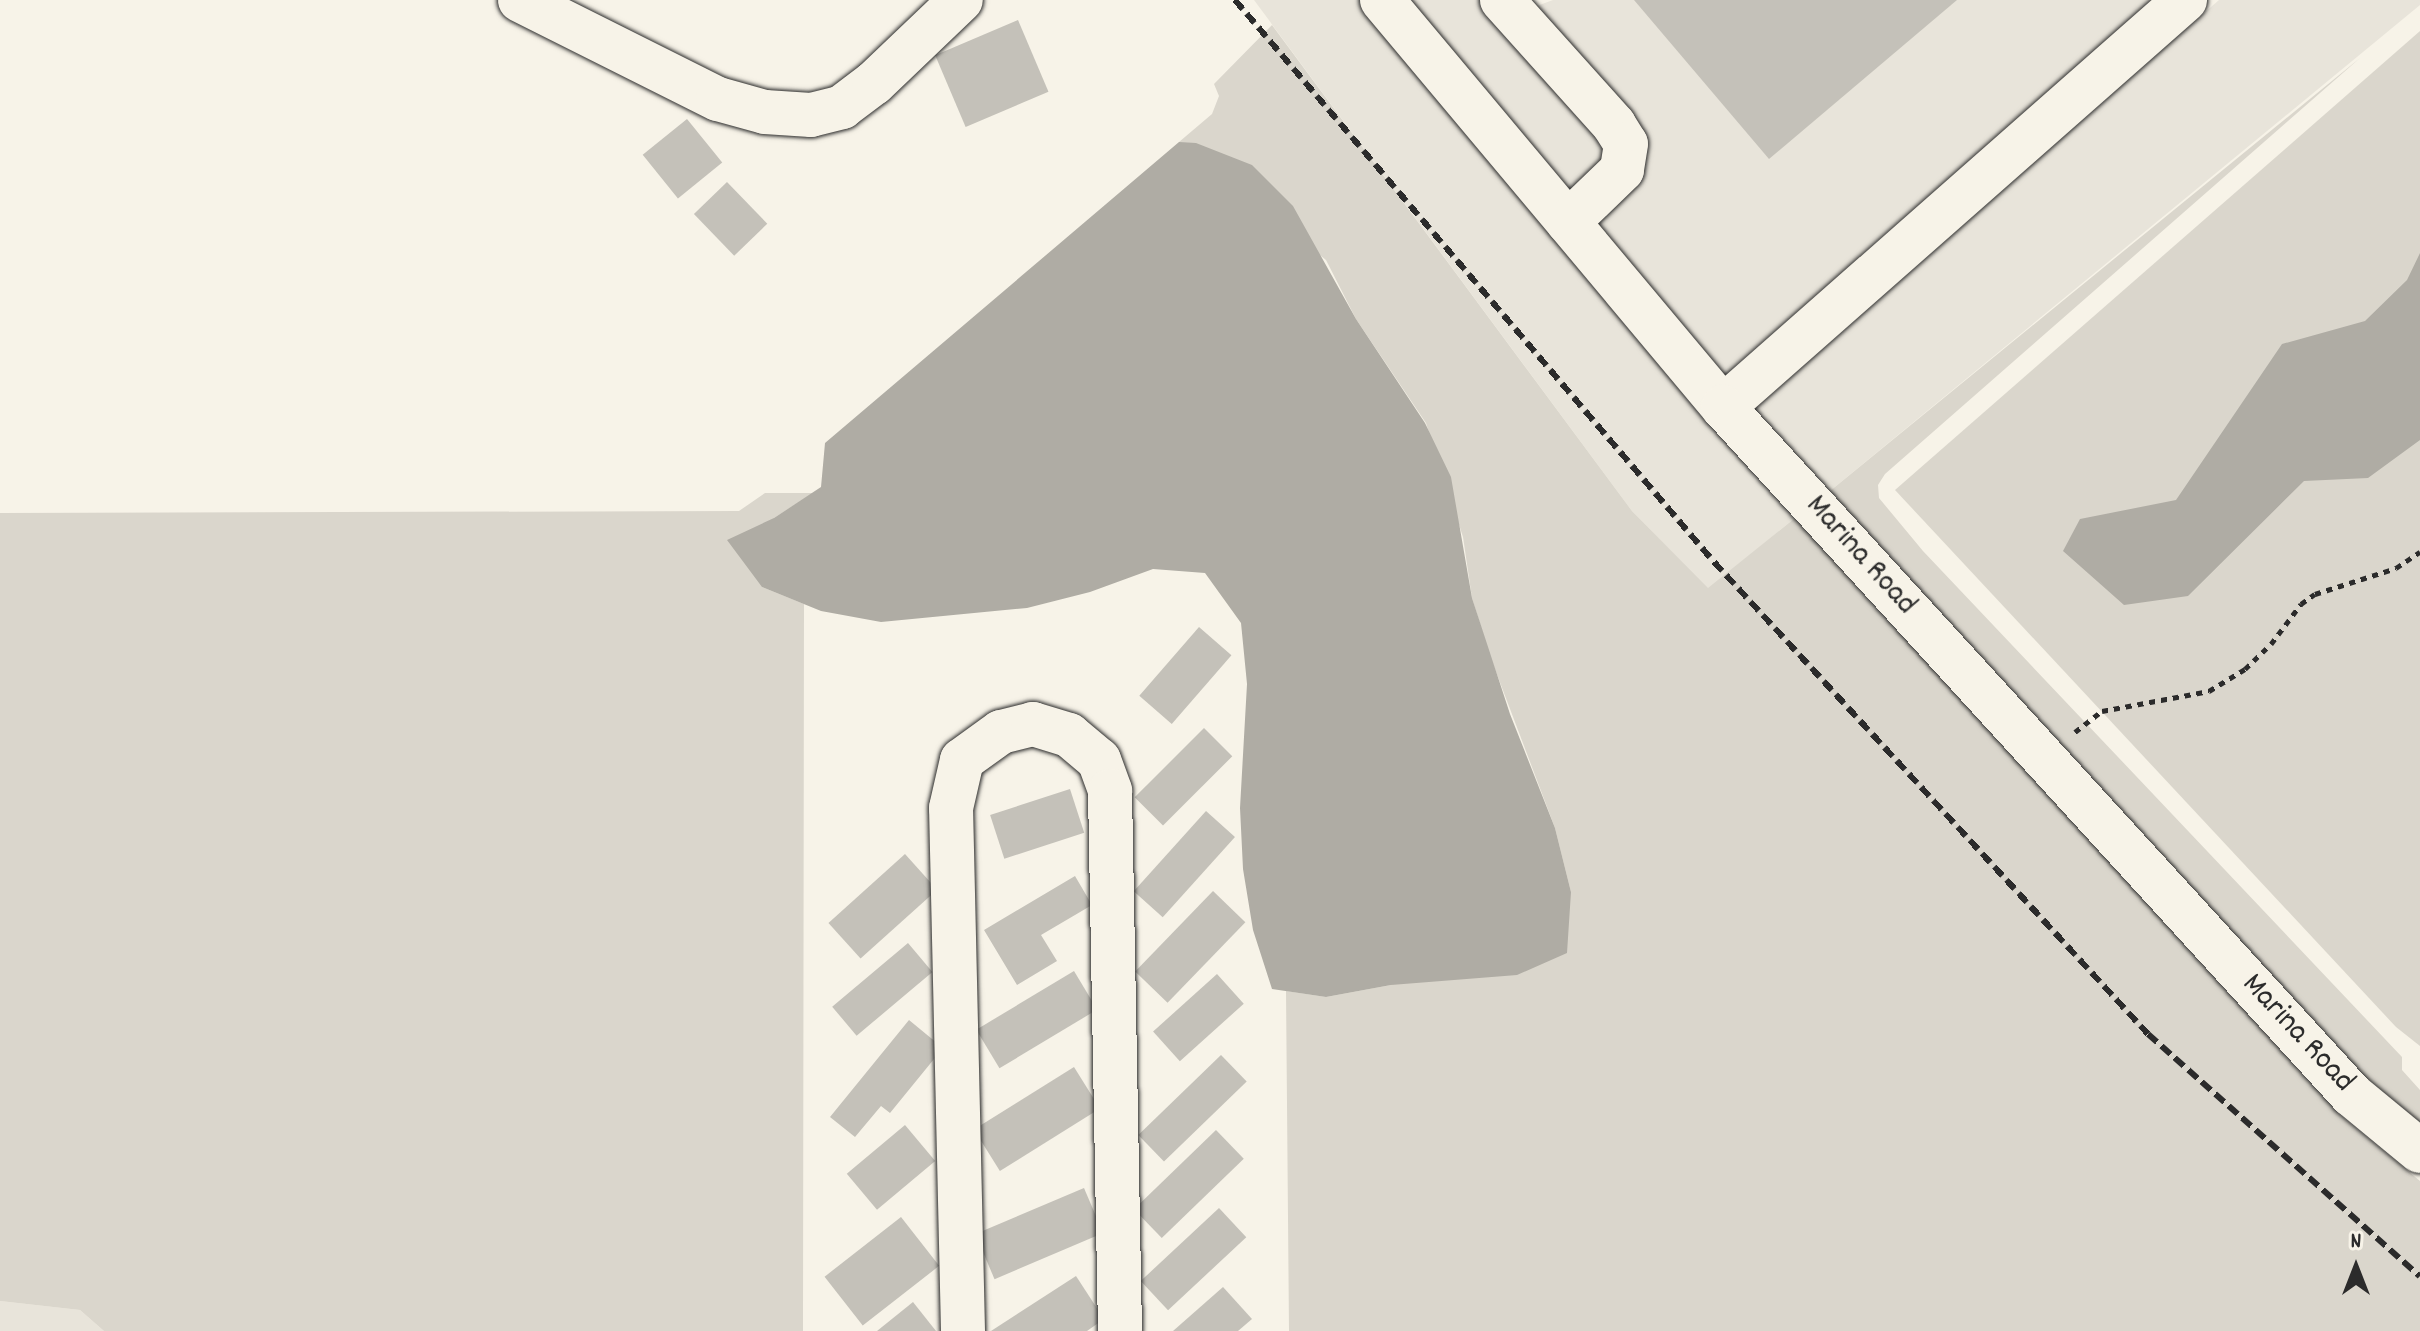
<!DOCTYPE html>
<html>
<head>
<meta charset="utf-8">
<style>
  body { margin:0 }
  #map { position:relative; width:2420px; height:1331px; overflow:hidden; background:#f7f3e8; font-family:Dekko,sans-serif }
  div>[style] { position:absolute }
  .built>* { inset:0; background:#e8e4da }
  .green>* { inset:0; background:#dad6cc }
  .water>* { inset:0; background:#afaca4 }
  .building>* { inset:0; background:#c4c1b9; transform-origin:0 0 }
  .path>* { height:5px; margin-top:-2.5px; transform-origin:0; background:repeating-linear-gradient(90deg,#2b2b2b 0 6px,transparent 0 12px) }
  .roads { filter:drop-shadow(0 0 2px #2b2b2b) drop-shadow(0 0 2px #2b2b2b) }
  .minor>* { height:44px; margin:-22px; padding:0 22px; transform-origin:22px; border-radius:22px; background:#f7f3e8 }
  .rail>* { height:6px; margin-top:-3px; transform-origin:0; background:repeating-linear-gradient(90deg,#2b2b2b 0 12px,transparent 0 18px) }
  span { translate:-50% -50%; white-space:nowrap; text-align:center; line-height:1.15; -webkit-text-stroke:7px #f7f3e8; paint-order:stroke }
  .street-label { font-size:32px; color:#2b2b2b }
  .north { position:absolute; left:2316px; top:1227px; width:80px; height:80px; -webkit-text-stroke:6px #f7f3e8; paint-order:stroke; rotate:0deg; font-size:22px; font-weight:700; line-height:32px; text-align:center; color:#2b2b2b }
  .north::after { content:''; display:block; margin:auto; width:28px; height:36px; background:#2b2b2b; clip-path:polygon(50% 0,100% 100%,50% 72%,0 100%) }
</style>
</head>
<body>
<div id="map">
  <div class="built">
    <i style="clip-path:polygon(1254px 0,1523px 0,1534px 7px,1553px 0,2151px 0,1710px 388px,1708px 424px,1795px 518px,1708px 589px,1632px 511px)"></i>
    <i style="clip-path:polygon(2219px 0,2420px 0,2420px 5px,1830px 491px,1755px 409px)"></i>
    <i style="clip-path:polygon(0 1301px,80px 1310px,104px 1331px,0 1331px)"></i>
  </div>
  <div class="green">
    <i style="clip-path:polygon(1272px 25px,1632px 511px,1708px 588px,1795px 518px,2340px 1115px,2420px 1181px,2420px 1331px,1289px 1331px,1286px 991px,1326px 997px,1391px 985px,1571px 892px,1555px 828px,1490px 656px,1472px 598px,1463px 537px,1426px 423px,1356px 319px,1326px 260px,1179px 142px,1212px 114px,1219px 96px,1214px 84px)"></i>
    <i style="clip-path:polygon(2420px 31px,2420px 1046px,2396px 1027px,1895px 490px)"></i>
    <i style="clip-path:polygon(2360px 58px,1885px 474px,1878px 485px,1879px 498px,1923px 551px,2402px 1057px,2402px 1070px,2420px 1090px,2420px 1122px,2365px 1077px,1830px 491px)"></i>
    <i style="clip-path:polygon(765px 493px,813px 493px,774px 518px,762px 587px,804px 604px,803px 1331px,104px 1331px,80px 1310px,0 1301px,0 513px,739px 511px)"></i>
  </div>
  <div class="water">
    <i style="clip-path:polygon(1179px 142px,1196px 143px,1252px 165px,1293px 206px,1356px 319px,1425px 423px,1451px 477px,1472px 598px,1510px 714px,1555px 828px,1571px 892px,1567px 953px,1517px 975px,1391px 985px,1326px 997px,1272px 989px,1253px 930px,1243px 869px,1240px 808px,1247px 684px,1241px 623px,1205px 573px,1153px 569px,1090px 592px,1027px 608px,881px 622px,821px 611px,762px 587px,727px 540px,774px 518px,821px 487px,825px 443px)"></i>
    <i style="clip-path:polygon(2420px 253px,2420px 440px,2368px 478px,2304px 481px,2188px 596px,2124px 605px,2063px 551px,2080px 519px,2176px 500px,2282px 344px,2365px 321px,2407px 280px)"></i>
  </div>
  <div class="building">
    <i style="clip-path:polygon(1634px 0,1957px 0,1769px 159px)"></i>
    <i style="left:1018px;top:20px;width:78px;height:90px;rotate:67deg"></i>
    <i style="left:687px;top:119px;width:56px;height:57px;rotate:51deg"></i>
    <i style="left:727px;top:182px;width:58px;height:46px;rotate:46deg"></i>
    <i style="left:1199px;top:627px;width:43px;height:91px;rotate:41deg"></i>
    <i style="left:1204px;top:728px;width:40px;height:98px;rotate:45deg"></i>
    <i style="left:1070px;top:789px;width:46px;height:84px;rotate:72deg"></i>
    <i style="left:1206px;top:811px;width:39px;height:108px;rotate:42deg"></i>
    <i style="left:905px;top:854px;width:48px;height:103px;rotate:48deg"></i>
    <i style="clip-path:polygon(1075px 876px,1092px 905px,1041px 935px,1057px 961px,1017px 985px,984px 930px)"></i>
    <i style="left:1213px;top:891px;width:45px;height:112px;rotate:44deg"></i>
    <i style="left:908px;top:943px;width:38px;height:99px;rotate:50deg"></i>
    <i style="left:1074px;top:971px;width:45px;height:114px;rotate:59deg"></i>
    <i style="left:1217px;top:974px;width:40px;height:86px;rotate:48deg"></i>
    <i style="clip-path:polygon(909px 1020px,943px 1048px,890px 1113px,881px 1106px,855px 1137px,830px 1117px)"></i>
    <i style="left:1221px;top:1055px;width:37px;height:115px;rotate:46deg"></i>
    <i style="left:1074px;top:1067px;width:49px;height:118px;rotate:58deg"></i>
    <i style="left:905px;top:1125px;width:47px;height:76px;rotate:50deg"></i>
    <i style="left:1216px;top:1130px;width:40px;height:114px;rotate:46deg"></i>
    <i style="left:1084px;top:1188px;width:49px;height:118px;rotate:67deg"></i>
    <i style="left:1219px;top:1208px;width:40px;height:107px;rotate:47deg"></i>
    <i style="left:901px;top:1217px;width:62px;height:97px;rotate:52deg"></i>
    <i style="clip-path:polygon(1076px 1276px,1104px 1319px,1087px 1331px,991px 1331px)"></i>
    <i style="clip-path:polygon(1223px 1287px,1252px 1319px,1238px 1331px,1173px 1331px)"></i>
    <i style="clip-path:polygon(913px 1302px,936px 1331px,877px 1331px)"></i>
  </div>
  <div class="path">
    <i style="left:2075px;top:732px;width:34px;rotate:-38deg"></i>
    <i style="left:2102px;top:711px;width:109px;rotate:-10.6deg"></i>
    <i style="left:2209px;top:691px;width:42px;rotate:-31.4deg"></i>
    <i style="left:2245px;top:669px;width:36px;rotate:-44deg"></i>
    <i style="left:2271px;top:644px;width:50px;rotate:-53.1deg"></i>
    <i style="left:2301px;top:604px;width:17px;rotate:-36deg"></i>
    <i style="left:2315px;top:594px;width:85px;rotate:-17.8deg"></i>
    <i style="left:2396px;top:568px;width:29px;rotate:-34deg"></i>
  </div>
  <div class="roads">
    <div class="minor">
      <i style="left:520px;top:0;width:221px;rotate:26.6deg"></i>
      <i style="left:718px;top:99px;width:49px;rotate:15.5deg"></i>
      <i style="left:765px;top:112px;width:46px;rotate:3.7deg"></i>
      <i style="left:811px;top:115px;width:32px;rotate:-14deg"></i>
      <i style="left:842px;top:107px;width:40px;rotate:-37deg"></i>
      <i style="left:874px;top:83px;width:120px;rotate:-43.7deg"></i>
      <i style="left:1382px;top:0;width:531px;rotate:50.04deg"></i>
      <i style="left:1502px;top:0;width:168px;rotate:48.1deg"></i>
      <i style="left:1614px;top:125px;width:22px;rotate:58deg"></i>
      <i style="left:1626px;top:144px;width:26px;rotate:99deg"></i>
      <i style="left:1622px;top:170px;width:75px;rotate:136.1deg"></i>
      <i style="left:2185px;top:0;width:616px;rotate:138.62deg"></i>
      <i style="left:1723px;top:407px;width:932px;rotate:47.57deg"></i>
      <i style="left:2352px;top:1095px;width:88px;rotate:39.5deg"></i>
      <i style="left:963px;top:1331px;width:523px;rotate:-91.31deg"></i>
      <i style="left:951px;top:808px;width:49px;rotate:-77.1deg"></i>
      <i style="left:962px;top:760px;width:48px;rotate:-35.7deg"></i>
      <i style="left:1001px;top:732px;width:33px;rotate:-14deg"></i>
      <i style="left:1033px;top:724px;width:38px;rotate:17deg"></i>
      <i style="left:1069px;top:735px;width:39px;rotate:40deg"></i>
      <i style="left:1099px;top:760px;width:33px;rotate:70deg"></i>
      <i style="left:1110px;top:791px;width:540px;rotate:88.94deg"></i>
    </div>
  </div>
  <div class="rail">
    <i style="left:1235px;top:0;width:738px;rotate:49.56deg"></i>
    <i style="left:1714px;top:562px;width:641px;rotate:47.4deg"></i>
    <i style="left:2148px;top:1034px;width:364px;rotate:41.7deg"></i>
  </div>
  <div class="street-label">
    <span style="left:1860px;top:556px;rotate:48deg">Marina Road</span>
    <span style="left:2297px;top:1034px;rotate:47deg">Marina Road</span>
  </div>
  <div class="north">N</div>
</div>
</body>
</html>
